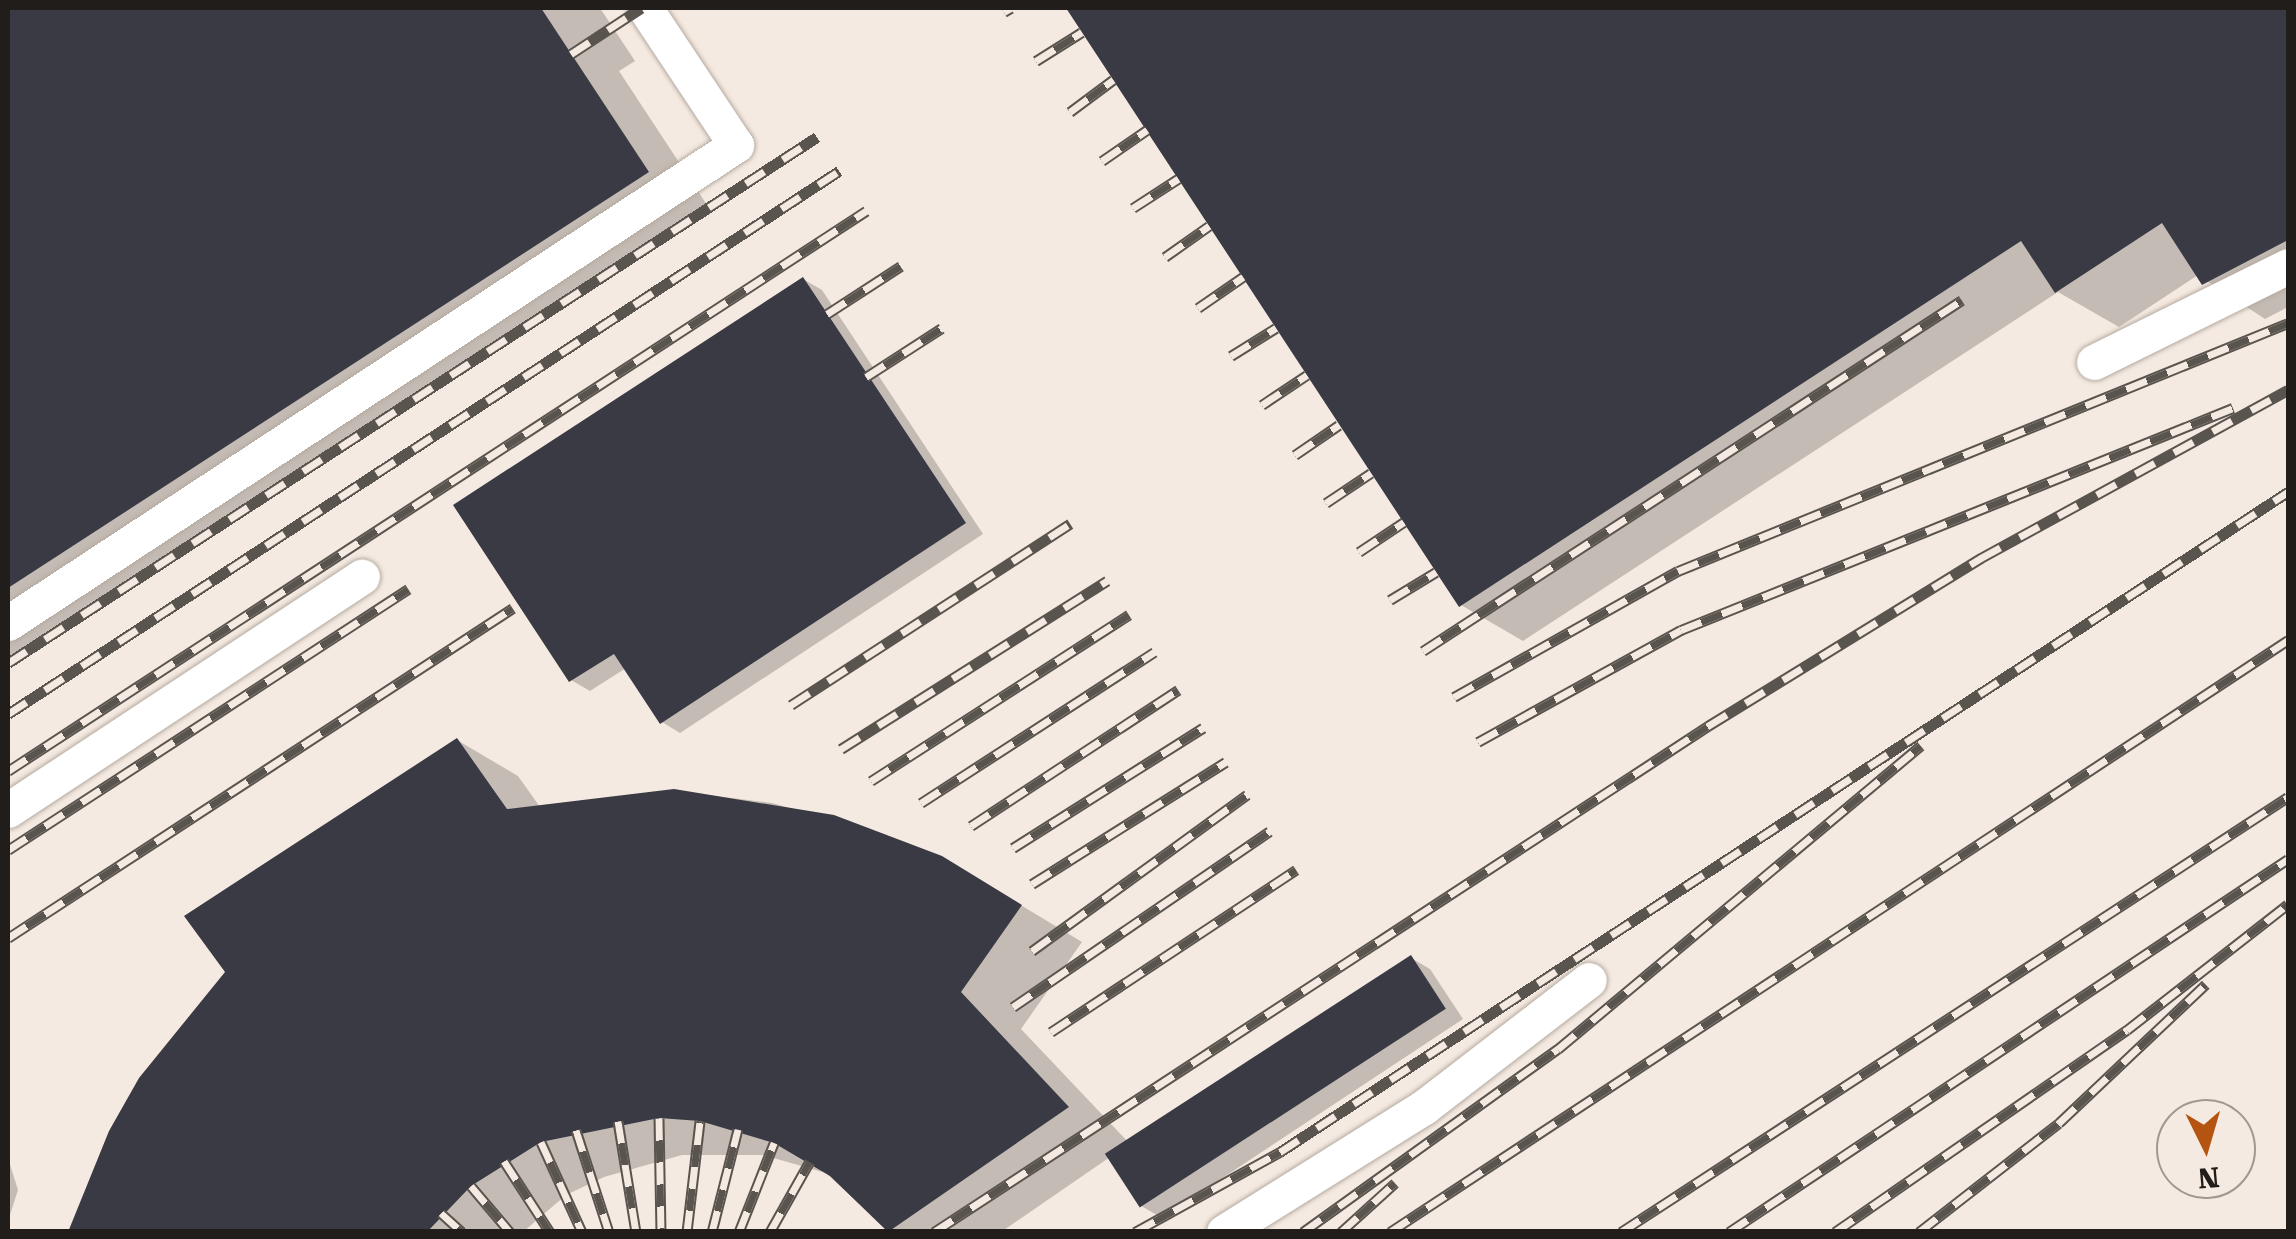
<!DOCTYPE html>
<html>
<head>
<meta charset="utf-8">
<style>
  body { margin:0 }
  #map { position:relative; width:2296px; height:1239px; overflow:hidden; background:#f5eae1; font-family:"Roboto Serif",serif }
  div>[style] { position:absolute }
  .shadow>* { inset:0; background:#0003 }
  .building>* { inset:0; background:#393a44; transform-origin:0 0 }
  .roads { filter:drop-shadow(0 0 2px #b4aaa0) drop-shadow(0 0 2px #b4aaa0) }
  .lane>* { height:35px; margin:-17.5px; padding:0 17.5px; transform-origin:17.5px; border-radius:17.5px; background:#fff }
  .rail>* { height:11px; margin-top:-5.5px; transform-origin:0; background:repeating-linear-gradient(90deg,#f5eae1 0 22px,#5a544f 0 44px); box-sizing:border-box; border-block:2px solid #5a544f }
  span { translate:-50% -50%; white-space:nowrap; text-align:center; line-height:1.15; -webkit-text-stroke:10px #f5eae1; paint-order:stroke }
  .frame { position:absolute; inset:0; border:10px solid #211d1a; pointer-events:none }
  .north { position:absolute; left:2156px; top:1099px; width:100px; height:100px; box-sizing:border-box; background:#f5eae1; border:2px solid #a09891; border-radius:50%; rotate:175deg; font-size:28px; font-weight:700; line-height:40px; text-align:center; color:#211d1a }
  .north::after { content:''; display:block; margin:auto; width:35px; height:45px; background:#b45410; clip-path:polygon(50% 0,100% 100%,50% 72%,0 100%) }
</style>
</head>
<body>
<div id="map">
  <div class="shadow">
    <i style="clip-path:polygon(8px 8px,600px 8px,635px 61px,619px 71px,709px 208px,8px 663px)"></i>
    <i style="clip-path:polygon(1069px 8px,2288px 8px,2288px 307px,2265px 319px,2198px 275px,2119px 327px,2058px 292px,1523px 641px,1461px 605px)"></i>
    <i style="clip-path:polygon(803px 279px,822px 290px,983px 534px,680px 733px,662px 722px,626px 668px,590px 691px,571px 680px)"></i>
    <i style="clip-path:polygon(457px 740px,518px 776px,540px 807px,674px 791px,772px 803px,884px 834px,1004px 895px,1082px 942px,1021px 1029px,1130px 1144px,1411px 958px,1430px 969px,1463px 1019px,1162px 1218px,1143px 1207px,1110px 1157px,1001px 1232px,890px 1232px,826px 1173px,763px 1155px,682px 1155px,604px 1177px,566px 1195px,523px 1232px,72px 1232px)"></i>
    <i style="clip-path:polygon(8px 1158px,18px 1190px,8px 1221px)"></i>
  </div>
  <div class="building">
    <i style="clip-path:polygon(8px 8px,541px 8px,649px 172px,8px 588px)"></i>
    <i style="clip-path:polygon(1066px 8px,2288px 8px,2288px 240px,2202px 285px,2162px 223px,2055px 293px,2021px 241px,1459px 607px)"></i>
    <i style="clip-path:polygon(803px 277px,966px 523px,660px 724px,614px 654px,569px 682px,453px 505px)"></i>
    <i style="clip-path:polygon(457px 738px,507px 809px,674px 789px,834px 815px,942px 856px,1022px 905px,961px 992px,1069px 1107px,888px 1232px,830px 1176px,774px 1143px,700px 1121px,659px 1118px,541px 1142px,471px 1186px,427px 1232px,68px 1232px,109px 1131px,139px 1078px,225px 972px,184px 916px)"></i>
    <i style="left:1411px;top:955px;width:64px;height:365px;rotate:57deg"></i>
  </div>
  <div class="roads">
    <div class="lane">
      <i style="left:2094px;top:362px;width:216px;rotate:-26.3deg"></i>
      <i style="left:8px;top:623px;width:871px;rotate:-33.29deg"></i>
      <i style="left:736px;top:145px;width:164px;rotate:-123.6deg"></i>
      <i style="left:8px;top:810px;width:424px;rotate:-33.4deg"></i>
      <i style="left:1224px;top:1232px;width:236px;rotate:-32deg"></i>
      <i style="left:1424px;top:1107px;width:208px;rotate:-37.6deg"></i>
    </div>
  </div>
  <div class="rail">
    <i style="left:1004px;top:12px;width:8px;rotate:-30deg"></i>
    <i style="left:571px;top:54px;width:84px;rotate:-33.3deg"></i>
    <i style="left:1036px;top:61px;width:54px;rotate:-32.2deg"></i>
    <i style="left:1070px;top:112px;width:54px;rotate:-36.7deg"></i>
    <i style="left:1102px;top:161px;width:55px;rotate:-34.6deg"></i>
    <i style="left:1133px;top:208px;width:54px;rotate:-32.8deg"></i>
    <i style="left:1165px;top:257px;width:54px;rotate:-35.2deg"></i>
    <i style="left:1198px;top:308px;width:55px;rotate:-34.6deg"></i>
    <i style="left:827px;top:314px;width:88px;rotate:-33deg"></i>
    <i style="left:1231px;top:356px;width:53px;rotate:-31.9deg"></i>
    <i style="left:866px;top:377px;width:90px;rotate:-32.8deg"></i>
    <i style="left:1262px;top:405px;width:54px;rotate:-33.7deg"></i>
    <i style="left:1295px;top:455px;width:53px;rotate:-34.3deg"></i>
    <i style="left:1326px;top:503px;width:54px;rotate:-33.7deg"></i>
    <i style="left:1359px;top:552px;width:54px;rotate:-33.7deg"></i>
    <i style="left:1390px;top:600px;width:54px;rotate:-31.3deg"></i>
    <i style="left:1423px;top:651px;width:643px;rotate:-33.07deg"></i>
    <i style="left:8px;top:663px;width:965px;rotate:-33.03deg"></i>
    <i style="left:1454px;top:697px;width:257px;rotate:-29.4deg"></i>
    <i style="left:1678px;top:571px;width:658px;rotate:-22.12deg"></i>
    <i style="left:791px;top:705px;width:333px;rotate:-33deg"></i>
    <i style="left:8px;top:714px;width:993px;rotate:-33.16deg"></i>
    <i style="left:1478px;top:742px;width:232px;rotate:-28.9deg"></i>
    <i style="left:1681px;top:630px;width:595px;rotate:-21.91deg"></i>
    <i style="left:841px;top:749px;width:315px;rotate:-32.3deg"></i>
    <i style="left:8px;top:771px;width:1025px;rotate:-33.13deg"></i>
    <i style="left:871px;top:781px;width:307px;rotate:-32.8deg"></i>
    <i style="left:921px;top:803px;width:278px;rotate:-32.9deg"></i>
    <i style="left:971px;top:826px;width:248px;rotate:-33.3deg"></i>
    <i style="left:1013px;top:848px;width:225px;rotate:-32.3deg"></i>
    <i style="left:8px;top:850px;width:478px;rotate:-33.1deg"></i>
    <i style="left:1032px;top:884px;width:229px;rotate:-32.2deg"></i>
    <i style="left:8px;top:938px;width:603px;rotate:-33.16deg"></i>
    <i style="left:1032px;top:951px;width:266px;rotate:-36deg"></i>
    <i style="left:1013px;top:1007px;width:311px;rotate:-34.4deg"></i>
    <i style="left:1051px;top:1032px;width:294px;rotate:-33.5deg"></i>
    <i style="left:659px;top:1118px;width:114px;rotate:89deg"></i>
    <i style="left:618px;top:1121px;width:112px;rotate:80.8deg"></i>
    <i style="left:576px;top:1130px;width:107px;rotate:72.1deg"></i>
    <i style="left:541px;top:1142px;width:99px;rotate:65.5deg"></i>
    <i style="left:504px;top:1161px;width:85px;rotate:57.1deg"></i>
    <i style="left:471px;top:1186px;width:60px;rotate:49.7deg"></i>
    <i style="left:441px;top:1213px;width:28px;rotate:42deg"></i>
    <i style="left:687px;top:1232px;width:112px;rotate:-83.3deg"></i>
    <i style="left:712px;top:1232px;width:106px;rotate:-75.8deg"></i>
    <i style="left:739px;top:1232px;width:96px;rotate:-68.5deg"></i>
    <i style="left:770px;top:1232px;width:81px;rotate:-60.6deg"></i>
    <i style="left:934px;top:1232px;width:925px;rotate:-33.17deg"></i>
    <i style="left:1708px;top:726px;width:321px;rotate:-31.6deg"></i>
    <i style="left:1981px;top:558px;width:350px;rotate:-28.7deg"></i>
    <i style="left:1135px;top:1232px;width:166px;rotate:-28.9deg"></i>
    <i style="left:1280px;top:1152px;width:1205px;rotate:-33.22deg"></i>
    <i style="left:1303px;top:1232px;width:314px;rotate:-35.7deg"></i>
    <i style="left:1558px;top:1049px;width:473px;rotate:-39.9deg"></i>
    <i style="left:1341px;top:1232px;width:73px;rotate:-42.2deg"></i>
    <i style="left:1390px;top:1232px;width:1076px;rotate:-33.39deg"></i>
    <i style="left:1621px;top:1232px;width:796px;rotate:-33.11deg"></i>
    <i style="left:1729px;top:1232px;width:672px;rotate:-33.71deg"></i>
    <i style="left:1835px;top:1232px;width:355px;rotate:-34.7deg"></i>
    <i style="left:2127px;top:1030px;width:204px;rotate:-38deg"></i>
    <i style="left:1919px;top:1232px;width:177px;rotate:-37.9deg"></i>
    <i style="left:2059px;top:1123px;width:202px;rotate:-43.4deg"></i>
  </div>
  <div class="frame"></div>
  <div class="north">N</div>
</div>
</body>
</html>
